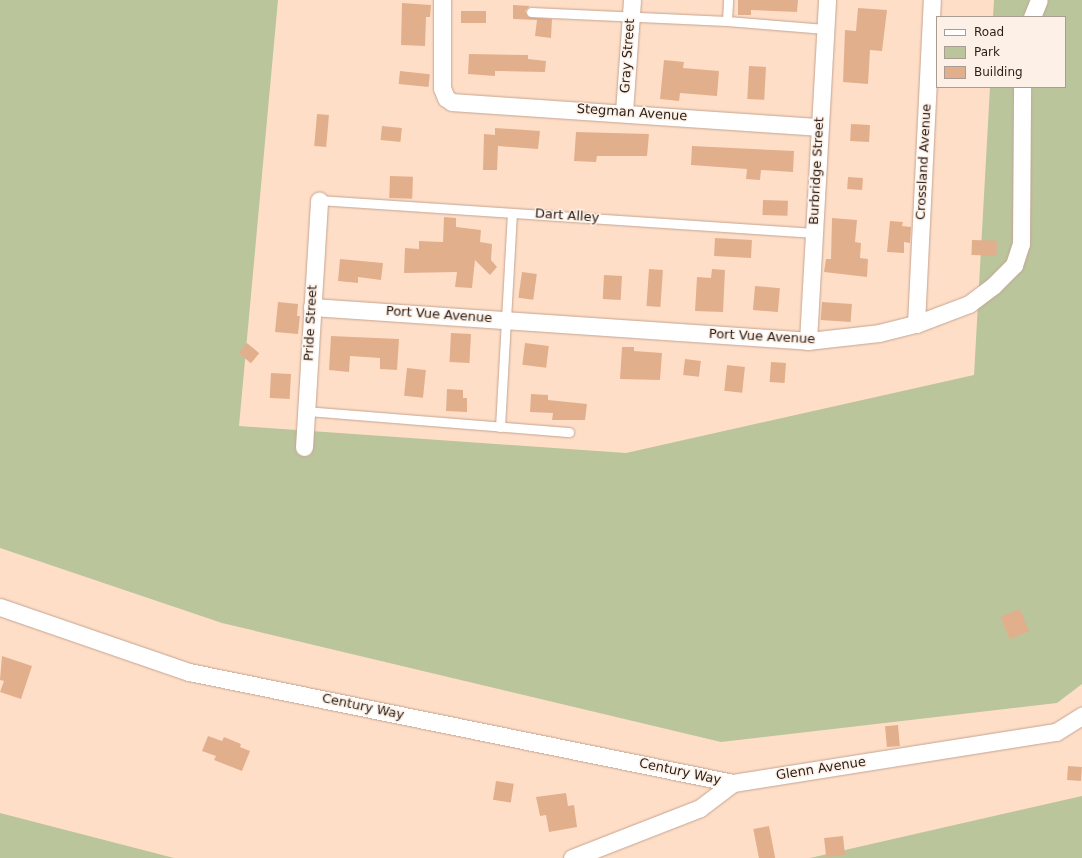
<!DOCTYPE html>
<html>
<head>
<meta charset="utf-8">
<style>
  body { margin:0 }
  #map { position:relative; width:1082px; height:858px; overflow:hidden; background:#ffdec8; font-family:"DejaVu Sans",sans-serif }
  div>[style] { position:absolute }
  .green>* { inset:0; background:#bac59c }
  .building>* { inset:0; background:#e2af8c; transform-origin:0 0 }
  .roads { filter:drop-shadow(0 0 1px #c4a590) drop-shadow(0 0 1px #c4a590) }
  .lane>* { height:9px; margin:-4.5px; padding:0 4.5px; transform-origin:4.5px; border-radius:4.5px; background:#fff }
  .street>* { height:17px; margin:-8.5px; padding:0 8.5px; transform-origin:8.5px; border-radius:8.5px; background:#fff }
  span { translate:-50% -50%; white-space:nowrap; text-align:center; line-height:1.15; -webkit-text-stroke:3px #fdf0e7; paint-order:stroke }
  .street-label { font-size:13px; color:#2a1e16 }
  .legend { position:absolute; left:936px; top:16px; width:130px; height:72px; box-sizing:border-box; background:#fdf0e7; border:1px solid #a99c93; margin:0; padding:5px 7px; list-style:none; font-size:12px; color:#2a1e16 }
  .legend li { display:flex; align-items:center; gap:8px; height:20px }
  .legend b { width:20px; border:1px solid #a99c93 }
</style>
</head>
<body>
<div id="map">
  <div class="green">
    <i style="clip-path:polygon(0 0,278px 0,239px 426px,626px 453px,974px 375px,990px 87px,1065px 87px,1065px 17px,993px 17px,994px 0,1082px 0,1082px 684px,1057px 703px,721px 742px,222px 623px,0 548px)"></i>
    <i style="clip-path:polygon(1082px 796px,1082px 858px,810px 858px)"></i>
    <i style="clip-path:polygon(0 813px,174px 858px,0 858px)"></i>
  </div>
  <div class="building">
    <i style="clip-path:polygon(738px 0,798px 0,797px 12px,751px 10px,751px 15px,738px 15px)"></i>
    <i style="clip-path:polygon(402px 3px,431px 5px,430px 17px,426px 17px,425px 46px,401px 45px)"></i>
    <i style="clip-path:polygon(513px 5px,530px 6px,525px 11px,528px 17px,552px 19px,551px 38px,535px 36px,537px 20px,513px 19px)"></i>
    <i style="clip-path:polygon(858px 8px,887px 10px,882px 51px,870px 50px,868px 84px,843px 82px,845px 30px,856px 31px)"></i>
    <i style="left:486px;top:11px;width:12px;height:25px;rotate:90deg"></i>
    <i style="clip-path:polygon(469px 54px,528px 55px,528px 59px,546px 61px,545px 72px,502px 71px,495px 71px,495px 76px,468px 74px)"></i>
    <i style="clip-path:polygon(664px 60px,684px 62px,683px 68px,719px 71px,717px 96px,680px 93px,679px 101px,660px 99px)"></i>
    <i style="left:749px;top:66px;width:17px;height:33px;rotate:3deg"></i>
    <i style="left:400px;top:71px;width:30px;height:13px;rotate:6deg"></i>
    <i style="left:317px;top:114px;width:12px;height:32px;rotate:5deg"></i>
    <i style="left:851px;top:124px;width:19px;height:17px;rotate:3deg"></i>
    <i style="left:382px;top:126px;width:20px;height:14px;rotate:6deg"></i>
    <i style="clip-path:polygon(495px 128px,540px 131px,538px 149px,498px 146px,497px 170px,483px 170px,484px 134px,495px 135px)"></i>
    <i style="clip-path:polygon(576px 132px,649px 134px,647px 156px,597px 156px,596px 162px,574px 161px)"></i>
    <i style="clip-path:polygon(692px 146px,794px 151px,793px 172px,761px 170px,760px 180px,746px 179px,747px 169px,691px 165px)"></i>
    <i style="left:390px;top:176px;width:23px;height:22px;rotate:2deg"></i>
    <i style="left:848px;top:177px;width:15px;height:12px;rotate:4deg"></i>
    <i style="left:763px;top:200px;width:25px;height:15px;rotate:2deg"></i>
    <i style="clip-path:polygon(444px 217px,456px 218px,456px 227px,481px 230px,480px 242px,492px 244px,491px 260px,497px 267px,490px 275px,475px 260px,472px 288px,455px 287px,457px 272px,404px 273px,405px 248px,419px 249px,419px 241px,443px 242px)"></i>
    <i style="clip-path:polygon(832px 218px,857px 220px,855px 242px,861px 243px,860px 258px,868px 259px,867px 277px,824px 272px,826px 259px,831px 259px)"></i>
    <i style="clip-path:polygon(890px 221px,903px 222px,902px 226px,911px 227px,910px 243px,904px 242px,904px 253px,887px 252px)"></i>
    <i style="left:715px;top:238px;width:37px;height:18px;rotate:3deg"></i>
    <i style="left:972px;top:240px;width:25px;height:15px;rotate:2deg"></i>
    <i style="clip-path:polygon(340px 259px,383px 263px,381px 280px,358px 277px,358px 283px,338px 281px)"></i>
    <i style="left:649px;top:269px;width:14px;height:37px;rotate:4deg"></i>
    <i style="clip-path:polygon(712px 269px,725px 270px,723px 312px,695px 311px,697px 277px,711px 278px)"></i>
    <i style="left:522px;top:272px;width:15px;height:26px;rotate:8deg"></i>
    <i style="left:604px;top:275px;width:18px;height:24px;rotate:3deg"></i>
    <i style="left:755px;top:286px;width:25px;height:24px;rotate:5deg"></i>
    <i style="clip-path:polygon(278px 302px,298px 304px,297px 316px,300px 316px,298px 334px,275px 332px)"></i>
    <i style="left:822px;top:302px;width:30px;height:18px;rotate:4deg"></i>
    <i style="left:451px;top:333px;width:20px;height:29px;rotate:3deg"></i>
    <i style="clip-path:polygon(331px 336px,399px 339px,397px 370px,380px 369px,380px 358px,350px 356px,349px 372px,329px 370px)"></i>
    <i style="left:247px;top:343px;width:16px;height:13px;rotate:40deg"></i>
    <i style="left:525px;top:343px;width:24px;height:22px;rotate:7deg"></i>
    <i style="clip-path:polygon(622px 347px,634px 347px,634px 351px,662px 353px,660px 380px,620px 379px)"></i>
    <i style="left:685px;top:359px;width:16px;height:16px;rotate:7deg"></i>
    <i style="left:771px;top:362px;width:15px;height:20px;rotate:4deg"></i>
    <i style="left:727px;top:365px;width:18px;height:26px;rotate:6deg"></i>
    <i style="left:407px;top:368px;width:19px;height:28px;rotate:6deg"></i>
    <i style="left:271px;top:373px;width:20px;height:25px;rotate:3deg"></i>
    <i style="clip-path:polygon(447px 389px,463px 390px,463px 398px,467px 398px,467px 412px,446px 411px)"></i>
    <i style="clip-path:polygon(531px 394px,548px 395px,548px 400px,587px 404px,585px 420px,552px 420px,553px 413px,530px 412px)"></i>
    <i style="left:1020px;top:609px;width:24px;height:21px;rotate:68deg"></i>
    <i style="clip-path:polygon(2px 656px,32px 666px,21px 699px,0 692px,4px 681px,0 680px)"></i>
    <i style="left:898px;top:725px;width:21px;height:13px;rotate:85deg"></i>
    <i style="clip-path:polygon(208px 736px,222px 741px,224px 737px,241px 744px,240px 747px,250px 751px,242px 771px,214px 760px,216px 756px,202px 751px)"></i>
    <i style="left:1068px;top:766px;width:14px;height:14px;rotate:4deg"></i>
    <i style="left:496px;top:781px;width:18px;height:19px;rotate:9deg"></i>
    <i style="clip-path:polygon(566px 793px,568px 806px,574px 805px,577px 827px,549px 832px,546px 815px,540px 816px,536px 797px)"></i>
    <i style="left:769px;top:826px;width:33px;height:16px;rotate:79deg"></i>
    <i style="left:843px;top:836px;width:19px;height:19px;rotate:84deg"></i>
  </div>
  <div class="roads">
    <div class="lane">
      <i style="left:531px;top:12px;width:196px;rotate:2.6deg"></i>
      <i style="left:727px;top:21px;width:98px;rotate:4.7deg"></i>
      <i style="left:727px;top:21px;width:21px;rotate:-87deg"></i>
      <i style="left:319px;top:200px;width:496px;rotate:3.8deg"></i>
      <i style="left:306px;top:411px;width:264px;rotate:4.6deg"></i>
      <i style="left:500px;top:427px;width:214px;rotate:-86.8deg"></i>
    </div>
    <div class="street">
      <i style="left:442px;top:0;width:88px;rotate:90deg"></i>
      <i style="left:442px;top:88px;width:11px;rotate:68deg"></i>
      <i style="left:446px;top:98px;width:7px;rotate:34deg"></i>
      <i style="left:452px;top:102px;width:368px;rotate:3.9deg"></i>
      <i style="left:1032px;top:17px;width:18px;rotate:-68deg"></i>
      <i style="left:624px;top:112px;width:112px;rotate:-85.9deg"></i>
      <i style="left:312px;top:307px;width:497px;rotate:3.9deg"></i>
      <i style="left:808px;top:341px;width:71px;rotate:-6.4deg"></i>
      <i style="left:879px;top:333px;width:38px;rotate:-14deg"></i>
      <i style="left:916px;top:324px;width:57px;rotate:-20.7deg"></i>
      <i style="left:969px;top:304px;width:30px;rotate:-37deg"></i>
      <i style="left:993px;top:286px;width:30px;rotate:-45deg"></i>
      <i style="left:1014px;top:265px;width:22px;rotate:-72deg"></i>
      <i style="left:1021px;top:244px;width:157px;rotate:-89.6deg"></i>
      <i style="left:916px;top:324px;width:324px;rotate:-87.2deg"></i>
      <i style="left:808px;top:341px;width:342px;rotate:-86.8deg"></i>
      <i style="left:304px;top:447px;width:247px;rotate:-86.5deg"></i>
      <i style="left:0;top:607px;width:200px;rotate:19deg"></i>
      <i style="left:189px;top:672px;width:555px;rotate:11.53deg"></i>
      <i style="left:572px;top:858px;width:137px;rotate:-21.3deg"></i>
      <i style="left:700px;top:808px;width:41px;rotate:-37.1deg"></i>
      <i style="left:733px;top:783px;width:327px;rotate:-9deg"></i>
      <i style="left:1056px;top:732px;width:31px;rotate:-32deg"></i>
    </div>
  </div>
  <div class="street-label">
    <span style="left:628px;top:56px;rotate:-86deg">Gray Street</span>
    <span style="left:632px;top:113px;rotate:4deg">Stegman Avenue</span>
    <span style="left:924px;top:162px;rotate:-87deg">Crossland Avenue</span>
    <span style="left:817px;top:171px;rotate:-87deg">Burbridge Street</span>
    <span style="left:567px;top:216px;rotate:4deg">Dart Alley</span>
    <span style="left:439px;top:315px;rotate:4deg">Port Vue Avenue</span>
    <span style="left:311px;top:323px;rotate:-87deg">Pride Street</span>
    <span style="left:762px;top:337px;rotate:3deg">Port Vue Avenue</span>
    <span style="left:363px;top:707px;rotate:12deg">Century Way</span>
    <span style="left:821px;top:769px;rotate:-9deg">Glenn Avenue</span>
    <span style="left:680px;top:772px;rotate:12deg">Century Way</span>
  </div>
  <ul class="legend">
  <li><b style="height:5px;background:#fff"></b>Road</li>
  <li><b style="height:11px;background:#bac59c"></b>Park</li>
  <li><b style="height:11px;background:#e2af8c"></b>Building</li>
  </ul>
</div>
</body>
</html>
